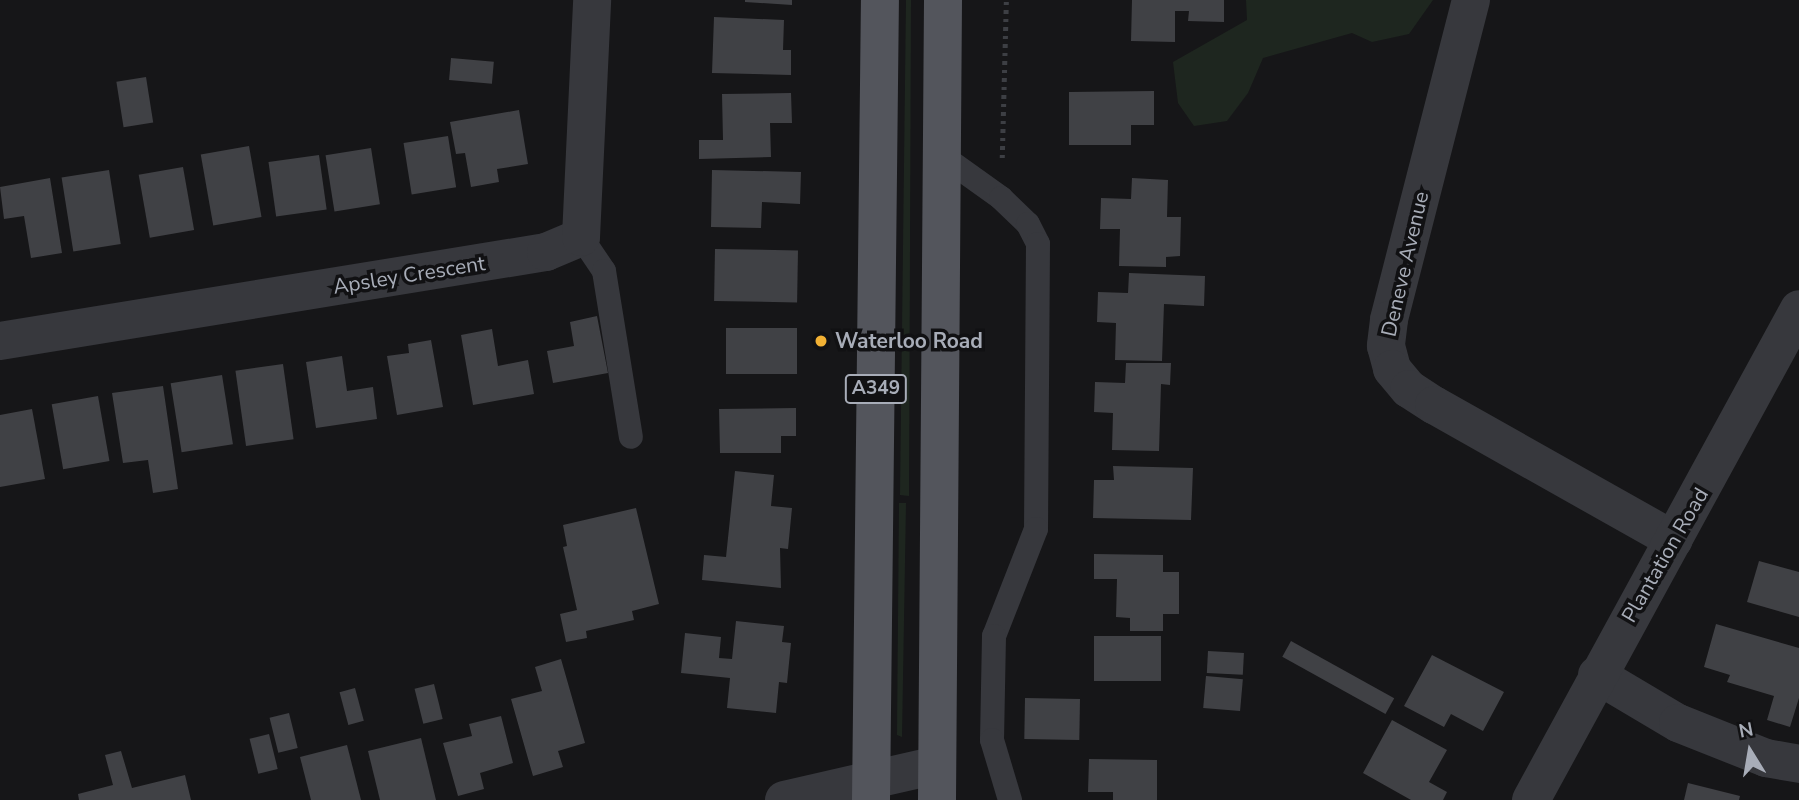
<!DOCTYPE html>
<html>
<head>
<meta charset="utf-8">
<style>
  body { margin:0 }
  #map { position:relative; width:1799px; height:800px; overflow:hidden; background:#161618; font-family:"Nunito Sans",sans-serif }
  div>[style] { position:absolute }
  .green>* { inset:0; background:#1e261f }
  .building>* { inset:0; background:#404145; transform-origin:0 0 }
  .path>* { height:4.5px; margin-top:-2.25px; transform-origin:0; background:repeating-linear-gradient(90deg,#3d3f44 0 3.5px,transparent 0 8.5px) }
  .lane>* { height:24px; margin:-12px; padding:0 12px; transform-origin:12px; border-radius:12px; background:#37383d }
  .street>* { height:38px; margin:-19px; padding:0 19px; transform-origin:19px; border-radius:19px; background:#37383d }
  .primary>* { height:38px; margin:-19px; padding:0 19px; transform-origin:19px; border-radius:19px; background:#53555c }
  .dots>* { width:19px; height:19px; translate:-50% -50%; box-sizing:border-box; border:4px solid #111113; border-radius:50% }
  span { translate:-50% -50%; white-space:nowrap; text-align:center; line-height:1.15; -webkit-text-stroke:7px #111113; paint-order:stroke }
  .shield-label span { padding:2px 5px; background:#111113; border:2px solid; border-radius:5px; -webkit-text-stroke-width:0 }
  .shield-label { font-size:19px; color:#a8adb8; font-weight:700 }
  .street-label { font-size:21px; color:#a8adb8 }
  .poi-label { font-size:21px; color:#a8adb8; font-weight:700 }
  .left { translate:0 -50%; text-align:left }
  .north { position:absolute; left:1715px; top:716px; width:70px; height:70px; -webkit-text-stroke:5px #111113; paint-order:stroke; rotate:349deg; font-size:19px; font-weight:700; line-height:28px; text-align:center; color:#a8adb8 }
  .north::after { content:''; display:block; margin:auto; width:24px; height:32px; background:#a8adb8; clip-path:polygon(50% 0,100% 100%,50% 72%,0 100%) }
</style>
</head>
<body>
<div id="map">
  <div class="green">
    <i style="clip-path:polygon(906px 0,911px 0,909px 496px,900px 495px)"></i>
    <i style="clip-path:polygon(1246px 0,1433px 0,1409px 34px,1372px 42px,1352px 33px,1263px 58px,1248px 93px,1227px 121px,1194px 126px,1178px 103px,1173px 62px,1247px 20px)"></i>
    <i style="clip-path:polygon(899px 503px,906px 503px,902px 737px,897px 735px)"></i>
  </div>
  <div class="building">
    <i style="clip-path:polygon(745px 0,792px 0,792px 5px,745px 2px)"></i>
    <i style="clip-path:polygon(1132px 0,1224px 0,1224px 22px,1188px 21px,1189px 11px,1175px 11px,1175px 42px,1131px 41px)"></i>
    <i style="clip-path:polygon(714px 17px,784px 20px,783px 50px,791px 50px,791px 75px,712px 73px)"></i>
    <i style="left:451px;top:58px;width:43px;height:22px;rotate:5deg"></i>
    <i style="left:146px;top:77px;width:46px;height:30px;rotate:81deg"></i>
    <i style="clip-path:polygon(1154px 91px,1154px 125px,1131px 125px,1131px 145px,1069px 145px,1069px 92px)"></i>
    <i style="clip-path:polygon(791px 93px,792px 123px,770px 123px,771px 157px,699px 159px,699px 140px,723px 140px,722px 94px)"></i>
    <i style="clip-path:polygon(519px 110px,528px 164px,497px 169px,499px 182px,471px 187px,465px 153px,456px 154px,450px 122px)"></i>
    <i style="left:448px;top:136px;width:52px;height:45px;rotate:81deg"></i>
    <i style="left:249px;top:146px;width:72px;height:49px;rotate:80deg"></i>
    <i style="left:371px;top:148px;width:57px;height:46px;rotate:81deg"></i>
    <i style="left:319px;top:155px;width:55px;height:51px;rotate:82deg"></i>
    <i style="left:183px;top:167px;width:64px;height:45px;rotate:80deg"></i>
    <i style="left:109px;top:170px;width:75px;height:48px;rotate:81deg"></i>
    <i style="clip-path:polygon(712px 170px,801px 172px,800px 204px,762px 202px,761px 228px,711px 227px)"></i>
    <i style="clip-path:polygon(50px 178px,62px 253px,31px 258px,24px 216px,4px 219px,0 187px)"></i>
    <i style="clip-path:polygon(1132px 178px,1168px 180px,1167px 217px,1181px 217px,1180px 256px,1166px 257px,1166px 267px,1119px 266px,1120px 229px,1100px 229px,1101px 198px,1131px 199px)"></i>
    <i style="left:715px;top:249px;width:83px;height:52px;rotate:1deg"></i>
    <i style="clip-path:polygon(1129px 273px,1205px 276px,1204px 306px,1164px 304px,1162px 361px,1115px 360px,1116px 323px,1097px 322px,1098px 292px,1128px 293px)"></i>
    <i style="clip-path:polygon(597px 316px,608px 373px,553px 383px,547px 351px,574px 346px,570px 322px)"></i>
    <i style="left:726px;top:328px;width:71px;height:46px"></i>
    <i style="clip-path:polygon(492px 329px,498px 366px,528px 360px,534px 394px,473px 405px,461px 335px)"></i>
    <i style="clip-path:polygon(431px 340px,443px 407px,397px 415px,387px 356px,409px 353px,408px 344px)"></i>
    <i style="clip-path:polygon(342px 356px,347px 391px,373px 387px,377px 419px,316px 428px,306px 362px)"></i>
    <i style="clip-path:polygon(1126px 363px,1171px 363px,1170px 385px,1161px 384px,1159px 451px,1112px 450px,1113px 413px,1094px 412px,1095px 382px,1125px 383px)"></i>
    <i style="left:283px;top:364px;width:76px;height:48px;rotate:82deg"></i>
    <i style="left:222px;top:375px;width:70px;height:52px;rotate:81deg"></i>
    <i style="clip-path:polygon(163px 386px,178px 489px,153px 493px,148px 460px,123px 463px,112px 393px)"></i>
    <i style="left:98px;top:396px;width:66px;height:47px;rotate:80deg"></i>
    <i style="clip-path:polygon(796px 408px,796px 436px,781px 436px,781px 453px,720px 453px,719px 409px)"></i>
    <i style="clip-path:polygon(32px 409px,45px 479px,0 487px,0 415px)"></i>
    <i style="clip-path:polygon(1113px 466px,1193px 468px,1191px 520px,1093px 518px,1094px 480px,1114px 480px)"></i>
    <i style="clip-path:polygon(735px 471px,774px 475px,771px 506px,792px 508px,788px 549px,780px 548px,781px 588px,702px 580px,704px 555px,726px 557px)"></i>
    <i style="clip-path:polygon(636px 508px,659px 604px,632px 611px,634px 620px,586px 631px,587px 638px,566px 642px,560px 614px,577px 610px,563px 547px,567px 546px,563px 525px)"></i>
    <i style="clip-path:polygon(1094px 554px,1163px 555px,1163px 572px,1179px 572px,1179px 614px,1163px 614px,1163px 631px,1130px 631px,1130px 618px,1116px 617px,1117px 579px,1094px 579px)"></i>
    <i style="clip-path:polygon(1759px 561px,1799px 572px,1799px 617px,1747px 602px)"></i>
    <i style="clip-path:polygon(736px 621px,784px 626px,782px 642px,791px 643px,787px 683px,779px 682px,776px 713px,727px 708px,730px 678px,681px 673px,685px 633px,721px 637px,719px 658px,732px 659px)"></i>
    <i style="clip-path:polygon(1716px 624px,1799px 648px,1799px 698px,1790px 727px,1767px 720px,1774px 696px,1727px 682px,1730px 675px,1704px 667px)"></i>
    <i style="left:1094px;top:636px;width:67px;height:45px"></i>
    <i style="left:1291px;top:641px;width:118px;height:18px;rotate:29deg"></i>
    <i style="left:1208px;top:651px;width:36px;height:22px;rotate:3deg"></i>
    <i style="clip-path:polygon(1432px 655px,1504px 692px,1483px 731px,1451px 714px,1444px 727px,1404px 706px)"></i>
    <i style="clip-path:polygon(561px 659px,585px 743px,558px 751px,563px 767px,533px 776px,511px 699px,542px 691px,535px 667px)"></i>
    <i style="left:1206px;top:676px;width:37px;height:32px;rotate:5deg"></i>
    <i style="left:434px;top:684px;width:36px;height:20px;rotate:76deg"></i>
    <i style="left:355px;top:688px;width:34px;height:16px;rotate:75deg"></i>
    <i style="left:1025px;top:698px;width:55px;height:41px;rotate:1deg"></i>
    <i style="left:289px;top:713px;width:36px;height:20px;rotate:76deg"></i>
    <i style="clip-path:polygon(501px 716px,513px 763px,480px 773px,484px 789px,458px 796px,443px 743px,472px 736px,469px 724px)"></i>
    <i style="clip-path:polygon(1392px 720px,1447px 750px,1429px 782px,1447px 792px,1443px 800px,1411px 800px,1363px 773px)"></i>
    <i style="left:269px;top:734px;width:36px;height:20px;rotate:76deg"></i>
    <i style="clip-path:polygon(421px 738px,436px 800px,380px 800px,368px 751px)"></i>
    <i style="clip-path:polygon(347px 745px,361px 800px,311px 800px,300px 757px)"></i>
    <i style="clip-path:polygon(121px 751px,132px 788px,185px 775px,191px 800px,79px 800px,78px 794px,113px 785px,105px 755px)"></i>
    <i style="clip-path:polygon(1089px 759px,1157px 760px,1157px 800px,1113px 800px,1113px 792px,1088px 792px)"></i>
    <i style="clip-path:polygon(1688px 783px,1740px 796px,1739px 800px,1684px 800px)"></i>
  </div>
  <div class="path">
    <i style="left:1002px;top:158px;width:158px;rotate:-88.5deg"></i>
  </div>
  <div class="lane">
    <i style="left:941px;top:155px;width:74px;rotate:35.6deg"></i>
    <i style="left:1001px;top:198px;width:37px;rotate:44deg"></i>
    <i style="left:1028px;top:224px;width:22px;rotate:63deg"></i>
    <i style="left:1038px;top:244px;width:285px;rotate:90.4deg"></i>
    <i style="left:1036px;top:529px;width:115px;rotate:111.4deg"></i>
    <i style="left:994px;top:636px;width:104px;rotate:91.1deg"></i>
    <i style="left:992px;top:740px;width:63px;rotate:73.3deg"></i>
    <i style="left:581px;top:237px;width:41px;rotate:55.9deg"></i>
    <i style="left:604px;top:271px;width:168px;rotate:80.8deg"></i>
  </div>
  <div class="street">
    <i style="left:1471px;top:0;width:330px;rotate:104.4deg"></i>
    <i style="left:1389px;top:320px;width:26px;rotate:97deg"></i>
    <i style="left:1386px;top:346px;width:24px;rotate:75deg"></i>
    <i style="left:1392px;top:369px;width:26px;rotate:50deg"></i>
    <i style="left:1409px;top:389px;width:30px;rotate:33deg"></i>
    <i style="left:1434px;top:405px;width:275px;rotate:29.4deg"></i>
    <i style="left:0;top:341px;width:553px;rotate:-9.26deg"></i>
    <i style="left:546px;top:252px;width:38px;rotate:-23deg"></i>
    <i style="left:581px;top:237px;width:237px;rotate:-87.3deg"></i>
    <i style="left:1597px;top:675px;width:94px;rotate:30.7deg"></i>
    <i style="left:1678px;top:723px;width:95px;rotate:21.7deg"></i>
    <i style="left:1766px;top:758px;width:34px;rotate:10deg"></i>
    <i style="left:784px;top:800px;width:157px;rotate:-12.9deg"></i>
    <i style="left:1531px;top:800px;width:559px;rotate:-61.37deg"></i>
  </div>
  <div class="primary">
    <i style="left:871px;top:800px;width:800px;rotate:-89.36deg"></i>
    <i style="left:937px;top:800px;width:800px;rotate:-89.57deg"></i>
  </div>
  <div class="dots">
    <i style="left:821px;top:341px;background:#f2b134"></i>
  </div>
  <div class="shield-label">
    <span style="left:876px;top:389px">A349</span>
  </div>
  <div class="street-label">
    <span style="left:1405px;top:264px;rotate:-77deg">Deneve Avenue</span>
    <span style="left:409px;top:275px;rotate:-9deg">Apsley Crescent</span>
    <span style="left:1665px;top:555px;rotate:-60deg">Plantation Road</span>
  </div>
  <div class="poi-label">
    <span class="left" style="left:835px;top:341px">Waterloo Road</span>
  </div>
  <div class="north">N</div>
</div>
</body>
</html>
